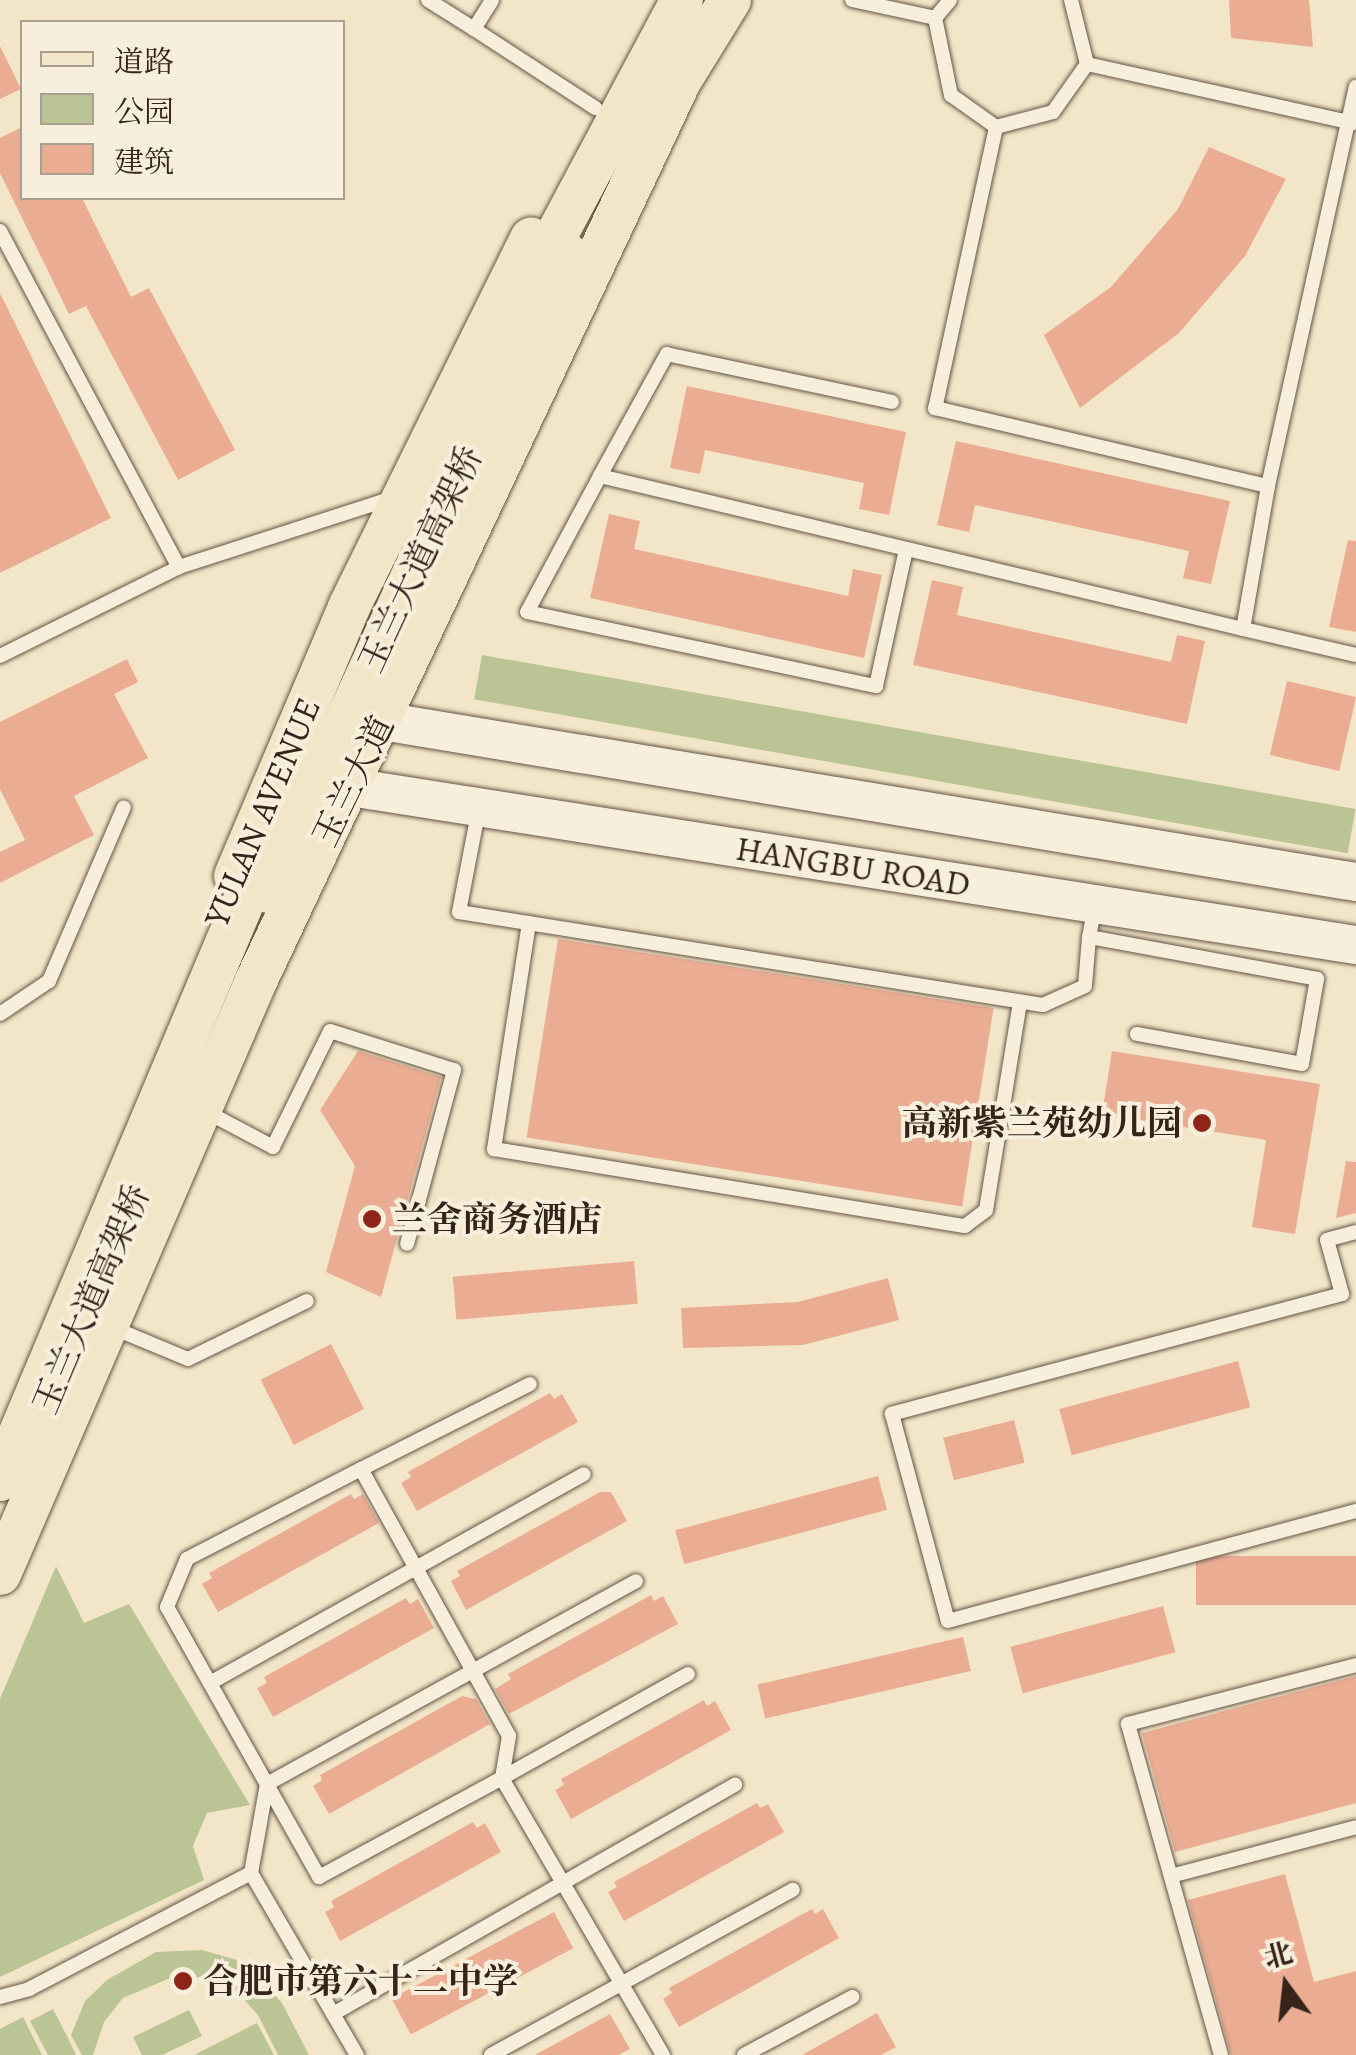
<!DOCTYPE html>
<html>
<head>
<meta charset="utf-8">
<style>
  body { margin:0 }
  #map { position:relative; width:1356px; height:2055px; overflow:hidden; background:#f3e6c8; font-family:Alegreya,"Noto Serif SC",serif }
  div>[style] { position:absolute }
  .green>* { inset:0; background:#bbc495; transform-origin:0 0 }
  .building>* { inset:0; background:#eaad94; transform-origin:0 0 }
  .roads { filter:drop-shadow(0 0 2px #655446) drop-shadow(0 0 2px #655446) }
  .lane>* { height:14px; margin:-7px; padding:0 7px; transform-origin:7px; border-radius:7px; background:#f7efdb }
  .secondary>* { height:38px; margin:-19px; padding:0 19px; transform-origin:19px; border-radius:19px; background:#f7efdb }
  .primary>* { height:42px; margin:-21px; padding:0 21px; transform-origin:21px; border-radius:21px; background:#f3e6c8 }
  .dots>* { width:28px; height:28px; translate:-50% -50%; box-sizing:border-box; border:5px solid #f7efdb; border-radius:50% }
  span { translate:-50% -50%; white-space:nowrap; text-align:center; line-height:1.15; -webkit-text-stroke:8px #f7efdb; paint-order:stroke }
  .street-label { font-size:35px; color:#36241a }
  .poi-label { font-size:35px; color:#36241a; font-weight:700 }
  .right { translate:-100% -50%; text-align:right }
  .left { translate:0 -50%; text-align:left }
  .legend { position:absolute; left:20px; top:20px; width:325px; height:180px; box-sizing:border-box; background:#f7efdb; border:2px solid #aa9e8e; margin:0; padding:12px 18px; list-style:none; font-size:30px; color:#36241a }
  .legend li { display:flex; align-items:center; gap:20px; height:50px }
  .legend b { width:50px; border:2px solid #aa9e8e }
  .north { position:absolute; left:1236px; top:1935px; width:100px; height:100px; -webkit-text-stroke:8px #f7efdb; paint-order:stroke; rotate:345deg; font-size:28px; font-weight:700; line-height:40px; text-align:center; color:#36241a }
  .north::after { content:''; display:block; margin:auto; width:35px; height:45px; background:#36241a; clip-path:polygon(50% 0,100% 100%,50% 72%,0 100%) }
</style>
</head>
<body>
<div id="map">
  <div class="green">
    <i style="left:482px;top:655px;width:887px;height:45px;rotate:10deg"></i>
    <i style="clip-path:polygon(56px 1566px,84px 1623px,129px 1604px,250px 1805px,207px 1813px,193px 1846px,204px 1880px,0 1977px,0 1699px)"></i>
    <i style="clip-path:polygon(202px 1950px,244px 1962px,282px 2003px,309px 2055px,278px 2055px,258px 2015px,236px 1991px,205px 1977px,168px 1979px,123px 1998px,104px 2022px,93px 2055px,82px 2055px,71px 2035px,85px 2001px,107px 1980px,156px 1952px)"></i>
    <i style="clip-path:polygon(53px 2009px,68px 2038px,76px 2055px,48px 2055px,30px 2021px)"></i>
    <i style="clip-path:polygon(189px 2010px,202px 2036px,162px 2055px,142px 2055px,133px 2037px)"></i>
    <i style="clip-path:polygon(23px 2017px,42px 2055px,0 2055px,0 2029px)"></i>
    <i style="clip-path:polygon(257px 2023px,274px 2055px,194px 2055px)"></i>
  </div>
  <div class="building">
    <i style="clip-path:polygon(1229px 0,1309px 0,1313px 47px,1231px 38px)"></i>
    <i style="clip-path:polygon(0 46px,21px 89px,0 99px)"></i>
    <i style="clip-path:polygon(22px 127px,22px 198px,82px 198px,131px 297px,149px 288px,235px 450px,178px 480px,86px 306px,69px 314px,0 173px,0 138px)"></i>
    <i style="clip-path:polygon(1209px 147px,1286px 179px,1245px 256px,1179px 333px,1080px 408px,1044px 335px,1111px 287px,1178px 209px)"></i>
    <i style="clip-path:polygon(0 293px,111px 518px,0 573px)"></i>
    <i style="clip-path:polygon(687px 386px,906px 432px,889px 515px,859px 509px,864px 483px,705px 450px,700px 474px,670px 468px)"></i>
    <i style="clip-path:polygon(956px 441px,1230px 501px,1211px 584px,1183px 578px,1189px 551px,975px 505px,969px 532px,937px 525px)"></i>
    <i style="clip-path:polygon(609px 514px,640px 521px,634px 549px,848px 596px,853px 569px,882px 575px,864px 658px,590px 598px)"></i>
    <i style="clip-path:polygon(1348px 540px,1356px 541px,1356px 632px,1329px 627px)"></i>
    <i style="clip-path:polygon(932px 580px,963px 587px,957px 615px,1171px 662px,1177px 635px,1205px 641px,1187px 724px,913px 665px)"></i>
    <i style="clip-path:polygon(127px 659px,138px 682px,114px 694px,148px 758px,74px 796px,94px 835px,0 883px,0 852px,25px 840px,0 789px,0 722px)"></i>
    <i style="left:1287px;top:681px;width:71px;height:76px;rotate:13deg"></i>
    <i style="left:558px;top:939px;width:441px;height:201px;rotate:9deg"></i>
    <i style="clip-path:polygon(358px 1051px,441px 1077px,381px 1297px,326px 1272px,355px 1166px,320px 1110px)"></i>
    <i style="clip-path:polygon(1112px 1051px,1320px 1084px,1295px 1234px,1252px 1227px,1266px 1140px,1102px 1114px)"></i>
    <i style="clip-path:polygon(1346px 1161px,1356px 1162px,1356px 1213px,1336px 1218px)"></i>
    <i style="left:634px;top:1261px;width:43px;height:182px;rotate:85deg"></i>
    <i style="clip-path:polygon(888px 1278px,899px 1320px,803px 1345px,683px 1348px,681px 1308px,798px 1302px)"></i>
    <i style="left:331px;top:1344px;width:73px;height:79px;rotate:63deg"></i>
    <i style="left:1238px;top:1361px;width:48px;height:185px;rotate:75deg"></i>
    <i style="clip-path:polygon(550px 1393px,554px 1399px,562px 1394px,578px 1422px,417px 1511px,401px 1483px,411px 1477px,408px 1472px)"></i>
    <i style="left:1014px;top:1420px;width:44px;height:73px;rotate:76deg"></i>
    <i style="left:878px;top:1476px;width:35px;height:210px;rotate:75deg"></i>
    <i style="clip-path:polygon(600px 1492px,611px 1492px,627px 1521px,466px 1610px,451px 1581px,460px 1576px,457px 1571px)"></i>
    <i style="clip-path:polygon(351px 1494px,354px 1499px,363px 1494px,379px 1523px,218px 1612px,202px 1584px,212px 1578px,209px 1573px)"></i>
    <i style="left:1356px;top:1556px;width:49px;height:160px;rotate:90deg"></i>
    <i style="clip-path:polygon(651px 1595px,654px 1601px,663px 1596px,678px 1624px,509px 1714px,495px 1689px,511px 1679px,508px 1674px)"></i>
    <i style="clip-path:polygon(406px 1598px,410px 1604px,418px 1599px,434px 1628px,273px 1717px,257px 1688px,267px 1683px,264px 1677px)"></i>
    <i style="left:1163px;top:1606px;width:48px;height:158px;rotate:75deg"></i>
    <i style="left:963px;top:1637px;width:35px;height:211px;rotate:77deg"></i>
    <i style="clip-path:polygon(1356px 1676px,1356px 1803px,1175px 1852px,1142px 1733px)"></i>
    <i style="clip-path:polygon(462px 1696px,476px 1699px,490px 1724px,329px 1814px,313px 1786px,322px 1780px,320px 1775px)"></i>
    <i style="clip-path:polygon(704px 1700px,707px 1706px,715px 1701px,731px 1730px,571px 1819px,555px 1790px,564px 1785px,561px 1779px)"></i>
    <i style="clip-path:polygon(757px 1803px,760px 1808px,768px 1804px,784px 1832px,624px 1921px,608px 1892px,617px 1887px,614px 1882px)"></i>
    <i style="clip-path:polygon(473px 1822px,477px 1828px,485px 1823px,501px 1852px,340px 1941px,325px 1912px,334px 1907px,331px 1901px)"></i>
    <i style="clip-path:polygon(1285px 1874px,1314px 1982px,1356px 1971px,1356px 2055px,1231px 2055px,1188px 1900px)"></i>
    <i style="clip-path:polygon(812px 1909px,815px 1914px,823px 1909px,839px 1938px,679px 2027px,663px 1999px,672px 1993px,669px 1988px)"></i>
    <i style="left:554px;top:1912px;width:41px;height:184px;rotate:62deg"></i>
    <i style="clip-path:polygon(877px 2013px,896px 2047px,881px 2055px,802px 2055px)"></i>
    <i style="clip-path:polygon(610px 2014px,630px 2049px,618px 2055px,535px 2055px)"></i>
  </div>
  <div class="roads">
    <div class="lane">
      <i style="left:428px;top:0;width:54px;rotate:32.2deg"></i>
      <i style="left:474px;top:29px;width:34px;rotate:-58deg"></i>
      <i style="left:852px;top:0;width:85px;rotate:12.2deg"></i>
      <i style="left:935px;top:18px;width:79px;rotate:78.3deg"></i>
      <i style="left:951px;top:95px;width:55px;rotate:35.4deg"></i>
      <i style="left:996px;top:127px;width:59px;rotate:-14.7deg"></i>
      <i style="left:1053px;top:112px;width:59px;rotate:-54.7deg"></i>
      <i style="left:1087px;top:64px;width:66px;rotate:-104deg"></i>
      <i style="left:935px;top:18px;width:23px;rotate:-50deg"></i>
      <i style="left:474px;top:29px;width:145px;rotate:33.1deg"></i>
      <i style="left:1087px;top:64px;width:273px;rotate:12.5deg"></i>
      <i style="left:996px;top:127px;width:288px;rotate:102.2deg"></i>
      <i style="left:935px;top:408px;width:342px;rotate:13.2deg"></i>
      <i style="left:1268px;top:486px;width:409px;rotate:-77.6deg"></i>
      <i style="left:0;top:231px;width:381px;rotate:62deg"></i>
      <i style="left:892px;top:402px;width:230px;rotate:-168deg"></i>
      <i style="left:667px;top:354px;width:139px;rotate:118.8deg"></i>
      <i style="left:600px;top:476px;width:661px;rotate:13.38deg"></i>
      <i style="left:600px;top:476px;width:154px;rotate:118.2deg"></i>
      <i style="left:527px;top:612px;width:357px;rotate:12deg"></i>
      <i style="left:876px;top:686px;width:140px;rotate:-77.6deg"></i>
      <i style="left:1268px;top:486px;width:145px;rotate:99.9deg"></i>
      <i style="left:1243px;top:629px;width:116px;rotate:13deg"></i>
      <i style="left:0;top:656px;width:200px;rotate:-26.4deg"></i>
      <i style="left:179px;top:567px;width:225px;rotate:-17.9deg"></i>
      <i style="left:479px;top:808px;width:106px;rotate:100.9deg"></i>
      <i style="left:459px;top:912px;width:591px;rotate:9.05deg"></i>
      <i style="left:1043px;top:1005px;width:46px;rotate:-24.3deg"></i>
      <i style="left:1085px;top:986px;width:49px;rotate:-85.3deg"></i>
      <i style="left:1095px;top:904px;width:34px;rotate:100deg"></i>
      <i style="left:1089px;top:937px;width:232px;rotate:10.4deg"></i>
      <i style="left:1317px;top:979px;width:86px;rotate:100deg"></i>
      <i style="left:1302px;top:1064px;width:168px;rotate:-169.7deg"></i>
      <i style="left:529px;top:923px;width:229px;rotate:98.8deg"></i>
      <i style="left:494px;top:1149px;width:477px;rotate:9.3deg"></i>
      <i style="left:965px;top:1226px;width:26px;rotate:-37deg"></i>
      <i style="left:986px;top:1210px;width:211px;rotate:-80.7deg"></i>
      <i style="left:0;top:1014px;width:59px;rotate:-34deg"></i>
      <i style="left:49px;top:981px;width:189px;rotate:-66.7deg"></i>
      <i style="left:205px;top:1111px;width:77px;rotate:27.9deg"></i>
      <i style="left:273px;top:1147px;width:129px;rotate:-63.8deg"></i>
      <i style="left:330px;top:1031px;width:130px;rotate:17.5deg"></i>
      <i style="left:454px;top:1070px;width:180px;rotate:105.1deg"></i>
      <i style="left:1356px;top:1232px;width:30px;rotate:165deg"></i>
      <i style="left:1327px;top:1240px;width:56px;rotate:74.5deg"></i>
      <i style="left:1342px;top:1294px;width:466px;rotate:165.1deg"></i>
      <i style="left:892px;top:1414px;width:214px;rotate:74.9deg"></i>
      <i style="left:948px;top:1621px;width:423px;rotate:-15.1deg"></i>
      <i style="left:111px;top:1327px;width:83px;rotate:22.6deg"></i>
      <i style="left:188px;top:1359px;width:132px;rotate:-26deg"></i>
      <i style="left:361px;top:1469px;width:189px;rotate:-26.7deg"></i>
      <i style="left:210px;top:1683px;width:428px;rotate:-29.2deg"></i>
      <i style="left:251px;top:1873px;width:90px;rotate:-79.8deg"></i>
      <i style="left:267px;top:1784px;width:421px;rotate:-28.8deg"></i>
      <i style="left:1171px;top:1876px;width:191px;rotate:-14.8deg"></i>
      <i style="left:0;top:1997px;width:30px;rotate:-15deg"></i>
      <i style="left:29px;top:1989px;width:250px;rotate:-27.6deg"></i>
      <i style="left:251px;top:1873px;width:211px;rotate:59.8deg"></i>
      <i style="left:333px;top:2014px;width:463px;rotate:-29.7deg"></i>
      <i style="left:491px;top:2055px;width:344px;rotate:-28.7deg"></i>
      <i style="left:663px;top:2055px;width:320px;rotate:-120.2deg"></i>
      <i style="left:502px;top:1778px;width:43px;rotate:-80.5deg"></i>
      <i style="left:509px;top:1736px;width:305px;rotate:-119deg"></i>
      <i style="left:361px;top:1469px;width:196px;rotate:152.7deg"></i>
      <i style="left:187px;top:1559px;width:52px;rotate:112.6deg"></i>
      <i style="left:167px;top:1607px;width:310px;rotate:60.6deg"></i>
      <i style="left:319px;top:1877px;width:208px;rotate:-28.4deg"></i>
      <i style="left:502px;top:1778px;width:213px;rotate:-29.2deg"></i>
      <i style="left:744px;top:2055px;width:123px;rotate:-28.2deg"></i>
      <i style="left:1221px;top:2055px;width:344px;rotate:-105.7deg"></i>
      <i style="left:1128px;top:1724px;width:236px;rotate:-14.5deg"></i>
    </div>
    <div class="secondary">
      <i style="left:382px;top:721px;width:987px;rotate:9.39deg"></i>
      <i style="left:350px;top:787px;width:1018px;rotate:8.93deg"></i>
    </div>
    <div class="primary">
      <i style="left:534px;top:277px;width:314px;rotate:-61.9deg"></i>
      <i style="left:235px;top:876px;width:292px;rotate:-67deg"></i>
      <i style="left:349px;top:607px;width:411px;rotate:-63.7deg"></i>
      <i style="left:268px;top:892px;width:473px;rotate:-65.5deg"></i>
      <i style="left:464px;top:462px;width:232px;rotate:-63.3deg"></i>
      <i style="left:0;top:1480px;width:680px;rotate:-67.17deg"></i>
      <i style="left:0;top:1574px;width:646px;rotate:-66.65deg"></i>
      <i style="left:256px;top:981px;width:995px;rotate:-64.77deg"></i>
      <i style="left:680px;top:81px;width:95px;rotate:-58.3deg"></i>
    </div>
  </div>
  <div class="dots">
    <i style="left:1202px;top:1123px;background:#8f2418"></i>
    <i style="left:372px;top:1219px;background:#8f2418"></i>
    <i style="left:183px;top:1981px;background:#8f2418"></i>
  </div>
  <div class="street-label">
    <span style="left:420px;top:559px;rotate:-65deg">玉兰大道高架桥</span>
    <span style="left:353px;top:781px;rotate:-64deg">玉兰大道</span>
    <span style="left:262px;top:812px;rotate:-67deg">YULAN AVENUE</span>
    <span style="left:853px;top:866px;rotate:9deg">HANGBU ROAD</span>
    <span style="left:91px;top:1299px;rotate:-67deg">玉兰大道高架桥</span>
  </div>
  <div class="poi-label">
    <span class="right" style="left:1182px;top:1123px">高新紫兰苑幼儿园</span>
    <span class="left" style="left:392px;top:1219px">兰舍商务酒店</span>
    <span class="left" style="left:203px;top:1981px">合肥市第六十二中学</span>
  </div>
  <ul class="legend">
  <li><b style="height:12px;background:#f3e6c8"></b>道路</li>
  <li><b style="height:28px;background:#bbc495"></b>公园</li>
  <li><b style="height:28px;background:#eaad94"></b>建筑</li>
  </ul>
  <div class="north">北</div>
</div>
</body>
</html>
